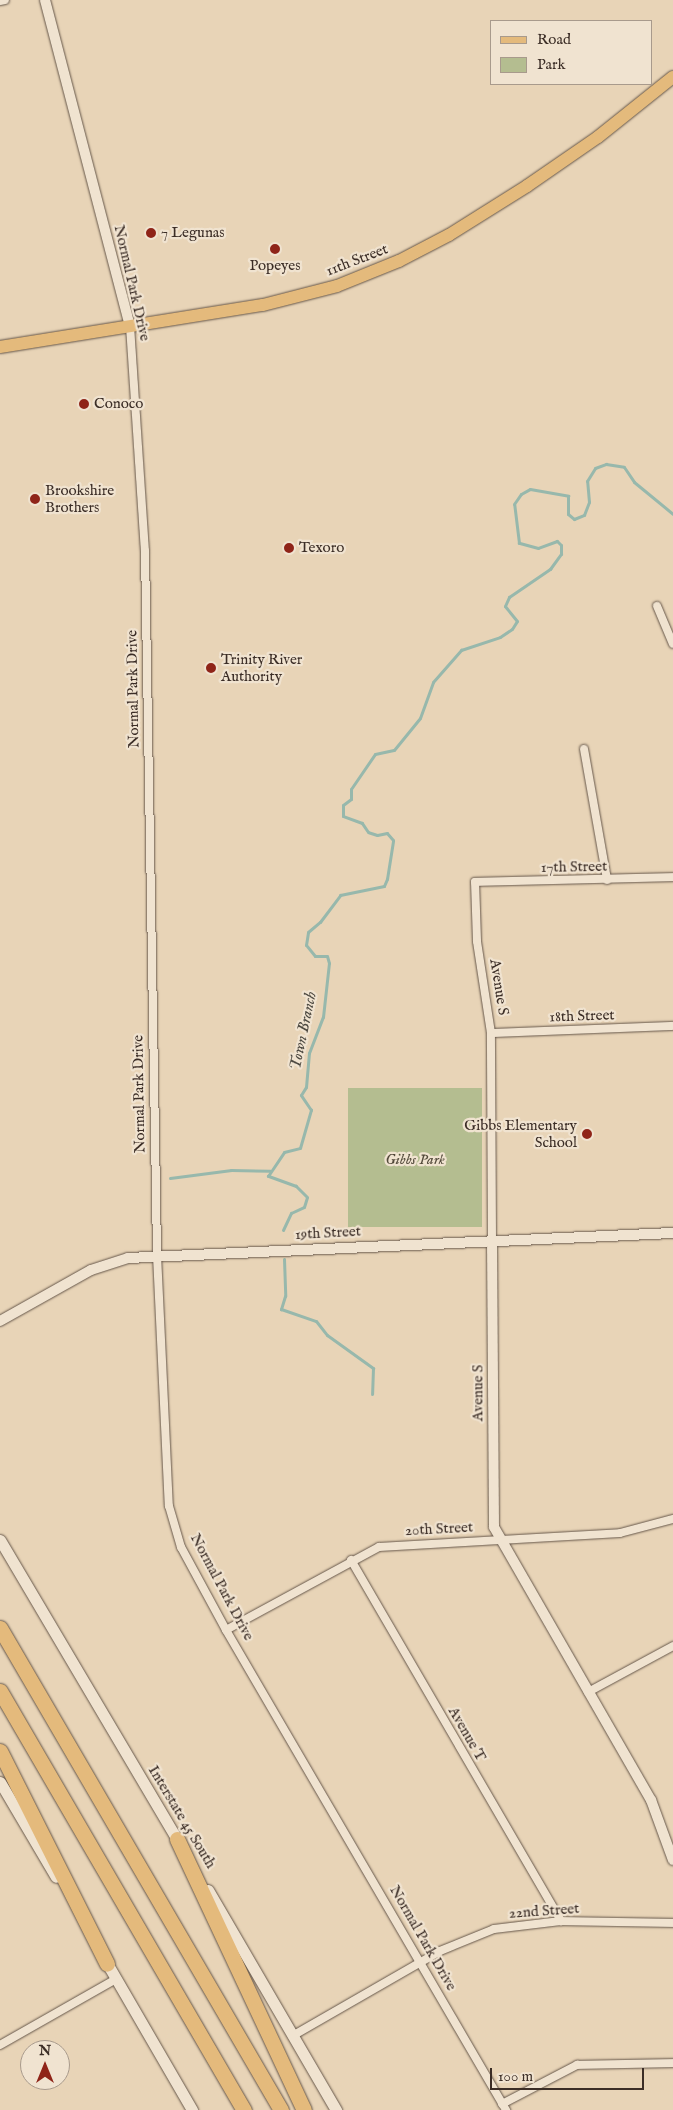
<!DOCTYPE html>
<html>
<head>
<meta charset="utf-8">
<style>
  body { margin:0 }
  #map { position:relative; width:673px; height:2110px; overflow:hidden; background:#e8d4b7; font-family:"IM FELL English",serif }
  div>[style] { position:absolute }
  .green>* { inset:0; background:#b4bd90; transform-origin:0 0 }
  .stream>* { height:3px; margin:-1.5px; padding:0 1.5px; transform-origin:1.5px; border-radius:1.5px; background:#97b8ac }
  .roads { filter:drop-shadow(0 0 1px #66574a) drop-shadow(0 0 1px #66574a) }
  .minor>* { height:8px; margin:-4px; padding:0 4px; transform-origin:4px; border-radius:4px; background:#f0e3d0 }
  .tertiary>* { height:10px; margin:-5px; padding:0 5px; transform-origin:5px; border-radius:5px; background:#f0e3d0 }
  .secondary>* { height:11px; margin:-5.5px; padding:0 5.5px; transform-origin:5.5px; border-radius:5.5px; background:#f0e3d0 }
  .primary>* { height:12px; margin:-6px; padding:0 6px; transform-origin:6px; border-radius:6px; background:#e4ba7c }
  .motorway>* { height:15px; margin:-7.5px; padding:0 7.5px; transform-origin:7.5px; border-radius:7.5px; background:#e4ba7c }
  .dots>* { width:14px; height:14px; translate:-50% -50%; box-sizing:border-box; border:2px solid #f0e3d0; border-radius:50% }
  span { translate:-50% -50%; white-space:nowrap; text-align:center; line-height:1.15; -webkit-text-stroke:4.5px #f0e3d0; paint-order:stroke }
  .poi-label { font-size:15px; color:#3b2d26 }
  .left { translate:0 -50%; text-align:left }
  .right { translate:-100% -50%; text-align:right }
  .street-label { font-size:15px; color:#3b2d26 }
  .park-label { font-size:15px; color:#534a3b; font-style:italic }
  .water-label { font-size:16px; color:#4d4941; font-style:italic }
  .legend { position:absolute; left:490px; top:20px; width:162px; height:65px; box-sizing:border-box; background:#f0e3d0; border:1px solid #a89a8c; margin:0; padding:6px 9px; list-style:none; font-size:15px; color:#3b2d26 }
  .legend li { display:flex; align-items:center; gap:10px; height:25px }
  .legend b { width:25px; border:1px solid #a89a8c }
  .north { position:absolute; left:20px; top:2040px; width:50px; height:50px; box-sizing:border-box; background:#f0e3d0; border:1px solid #a89a8c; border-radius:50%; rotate:0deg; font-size:14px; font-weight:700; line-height:20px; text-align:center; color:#3b2d26 }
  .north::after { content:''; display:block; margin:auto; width:18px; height:22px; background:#8f2418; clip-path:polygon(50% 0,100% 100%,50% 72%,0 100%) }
  .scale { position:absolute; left:490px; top:2068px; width:154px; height:22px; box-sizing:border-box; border:2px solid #3b2d26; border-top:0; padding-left:6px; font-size:15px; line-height:18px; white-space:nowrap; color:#3b2d26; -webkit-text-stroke:4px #f0e3d0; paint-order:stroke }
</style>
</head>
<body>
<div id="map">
  <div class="green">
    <i style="left:482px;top:1088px;width:139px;height:134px;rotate:90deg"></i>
  </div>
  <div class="stream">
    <i style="left:170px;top:1178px;width:62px;rotate:-7.5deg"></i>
    <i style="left:231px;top:1170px;width:39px;rotate:1deg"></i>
    <i style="left:283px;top:1230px;width:19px;rotate:-65deg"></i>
    <i style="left:291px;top:1213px;width:14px;rotate:-25deg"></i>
    <i style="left:304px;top:1207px;width:10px;rotate:-73deg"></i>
    <i style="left:307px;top:1197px;width:16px;rotate:-135deg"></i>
    <i style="left:296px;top:1186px;width:30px;rotate:-160deg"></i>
    <i style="left:268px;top:1176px;width:29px;rotate:-56deg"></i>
    <i style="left:284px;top:1152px;width:16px;rotate:-14deg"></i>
    <i style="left:300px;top:1148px;width:40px;rotate:-74deg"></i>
    <i style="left:311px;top:1110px;width:18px;rotate:-124deg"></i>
    <i style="left:301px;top:1095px;width:9px;rotate:-58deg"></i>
    <i style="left:306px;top:1087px;width:34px;rotate:-85deg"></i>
    <i style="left:309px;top:1053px;width:39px;rotate:-69deg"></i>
    <i style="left:323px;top:1017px;width:54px;rotate:-83.7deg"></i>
    <i style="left:329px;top:963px;width:7px;rotate:-106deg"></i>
    <i style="left:327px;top:956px;width:12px;rotate:180deg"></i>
    <i style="left:315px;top:956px;width:14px;rotate:-129deg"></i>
    <i style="left:306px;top:945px;width:13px;rotate:-81deg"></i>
    <i style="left:308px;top:932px;width:16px;rotate:-40deg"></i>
    <i style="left:320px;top:922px;width:34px;rotate:-53deg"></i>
    <i style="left:340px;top:895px;width:45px;rotate:-11.6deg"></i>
    <i style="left:384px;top:886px;width:8px;rotate:-67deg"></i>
    <i style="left:387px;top:879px;width:39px;rotate:-81deg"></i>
    <i style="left:393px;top:840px;width:9px;rotate:-131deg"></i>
    <i style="left:387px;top:833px;width:10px;rotate:169deg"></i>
    <i style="left:377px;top:835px;width:9px;rotate:-162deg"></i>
    <i style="left:368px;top:832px;width:11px;rotate:-124deg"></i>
    <i style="left:362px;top:823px;width:20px;rotate:-160deg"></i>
    <i style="left:343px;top:816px;width:11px;rotate:-90deg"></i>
    <i style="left:343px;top:805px;width:10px;rotate:-37deg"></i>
    <i style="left:351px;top:799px;width:10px;rotate:-90deg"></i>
    <i style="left:351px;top:789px;width:42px;rotate:-55.6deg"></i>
    <i style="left:375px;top:754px;width:19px;rotate:-12deg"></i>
    <i style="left:394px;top:750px;width:41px;rotate:-50.9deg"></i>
    <i style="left:420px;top:718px;width:38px;rotate:-70deg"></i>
    <i style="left:433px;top:682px;width:43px;rotate:-48.8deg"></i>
    <i style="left:461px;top:650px;width:41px;rotate:-18.4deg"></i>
    <i style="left:500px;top:637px;width:14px;rotate:-34deg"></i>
    <i style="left:512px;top:629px;width:9px;rotate:-58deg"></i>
    <i style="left:517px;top:621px;width:19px;rotate:-129deg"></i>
    <i style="left:505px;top:606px;width:10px;rotate:-66deg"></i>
    <i style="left:509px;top:597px;width:50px;rotate:-34.3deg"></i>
    <i style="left:550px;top:569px;width:19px;rotate:-54deg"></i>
    <i style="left:561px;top:554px;width:9px;rotate:-90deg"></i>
    <i style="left:561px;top:545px;width:6px;rotate:-135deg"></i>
    <i style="left:557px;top:541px;width:20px;rotate:160deg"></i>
    <i style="left:538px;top:548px;width:20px;rotate:-165deg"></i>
    <i style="left:519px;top:543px;width:39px;rotate:-97deg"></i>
    <i style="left:514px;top:504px;width:12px;rotate:-55deg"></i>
    <i style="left:521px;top:494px;width:10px;rotate:-29deg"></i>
    <i style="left:530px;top:489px;width:39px;rotate:10deg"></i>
    <i style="left:568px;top:496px;width:18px;rotate:90deg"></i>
    <i style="left:568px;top:514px;width:8px;rotate:40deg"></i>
    <i style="left:574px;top:519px;width:11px;rotate:-22deg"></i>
    <i style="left:584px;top:515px;width:14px;rotate:-69deg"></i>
    <i style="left:589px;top:502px;width:21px;rotate:-95deg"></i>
    <i style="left:587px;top:481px;width:15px;rotate:-58deg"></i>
    <i style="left:595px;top:468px;width:12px;rotate:-20deg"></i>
    <i style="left:606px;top:464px;width:18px;rotate:9deg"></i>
    <i style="left:624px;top:467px;width:18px;rotate:56deg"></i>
    <i style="left:634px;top:482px;width:50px;rotate:39.4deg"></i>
    <i style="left:284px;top:1259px;width:37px;rotate:88deg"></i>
    <i style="left:285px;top:1296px;width:14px;rotate:107deg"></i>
    <i style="left:281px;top:1309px;width:37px;rotate:19deg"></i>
    <i style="left:316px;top:1321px;width:18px;rotate:52deg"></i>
    <i style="left:327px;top:1335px;width:57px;rotate:35.7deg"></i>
    <i style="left:373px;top:1368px;width:26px;rotate:92deg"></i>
  </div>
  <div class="roads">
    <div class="minor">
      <i style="left:0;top:1px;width:5px;rotate:-11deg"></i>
      <i style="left:130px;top:326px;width:225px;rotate:86.2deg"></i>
      <i style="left:145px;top:551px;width:704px;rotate:89.02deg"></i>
      <i style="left:157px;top:1255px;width:251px;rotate:87.3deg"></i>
      <i style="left:169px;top:1506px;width:43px;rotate:73.7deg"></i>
      <i style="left:181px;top:1547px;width:94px;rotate:61.5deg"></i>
      <i style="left:226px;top:1630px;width:556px;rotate:59.74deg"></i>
      <i style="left:657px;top:606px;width:41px;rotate:67.2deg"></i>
      <i style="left:584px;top:749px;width:133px;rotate:80deg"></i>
      <i style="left:491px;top:1033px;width:182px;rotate:-2.2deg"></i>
      <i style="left:492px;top:1240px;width:207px;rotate:-90.3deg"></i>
      <i style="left:491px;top:1033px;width:93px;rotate:-98.7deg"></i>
      <i style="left:477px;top:941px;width:59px;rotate:-91.9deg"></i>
      <i style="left:475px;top:882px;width:198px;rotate:-1.4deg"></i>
      <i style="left:351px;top:1560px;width:418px;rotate:59.8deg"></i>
      <i style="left:226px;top:1630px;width:174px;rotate:-28.5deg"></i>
      <i style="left:379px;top:1547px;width:241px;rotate:-3.3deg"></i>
      <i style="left:620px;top:1533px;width:55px;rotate:-14.8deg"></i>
      <i style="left:588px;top:1692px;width:97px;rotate:-28.4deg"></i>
      <i style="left:294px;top:2035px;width:168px;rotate:-29.9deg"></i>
      <i style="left:440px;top:1951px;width:58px;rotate:-22.2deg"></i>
      <i style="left:494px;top:1929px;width:67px;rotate:-6.8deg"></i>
      <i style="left:561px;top:1921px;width:112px;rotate:1deg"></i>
      <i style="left:0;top:2045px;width:133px;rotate:-29.6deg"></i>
      <i style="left:502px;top:2104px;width:85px;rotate:-27.5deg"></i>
      <i style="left:577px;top:2065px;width:96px;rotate:-1.2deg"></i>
    </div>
    <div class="tertiary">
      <i style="left:45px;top:0;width:337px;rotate:75.4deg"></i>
      <i style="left:492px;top:1240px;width:287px;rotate:89.6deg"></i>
      <i style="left:494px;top:1527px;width:315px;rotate:60.1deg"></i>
      <i style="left:651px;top:1800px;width:64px;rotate:69.9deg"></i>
      <i style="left:0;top:1321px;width:104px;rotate:-29.3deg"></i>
      <i style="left:91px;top:1270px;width:39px;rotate:-18deg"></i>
      <i style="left:128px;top:1258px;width:546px;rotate:-2.63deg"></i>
    </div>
    <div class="secondary">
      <i style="left:0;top:1540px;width:353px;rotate:59.4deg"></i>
      <i style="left:0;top:1782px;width:110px;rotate:59.5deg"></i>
      <i style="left:208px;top:1890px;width:255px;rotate:59.8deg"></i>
      <i style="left:104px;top:1958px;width:176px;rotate:59.9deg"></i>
    </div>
    <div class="primary">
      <i style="left:0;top:347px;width:266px;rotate:-9.1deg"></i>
      <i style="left:263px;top:305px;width:76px;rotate:-14.4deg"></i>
      <i style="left:337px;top:286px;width:67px;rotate:-22deg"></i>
      <i style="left:399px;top:261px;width:56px;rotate:-27.5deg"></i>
      <i style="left:449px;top:235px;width:92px;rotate:-32.1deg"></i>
      <i style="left:527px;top:186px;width:86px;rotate:-34.6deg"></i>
      <i style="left:598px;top:137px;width:96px;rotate:-38.7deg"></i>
    </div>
    <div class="motorway">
      <i style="left:0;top:1628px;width:558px;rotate:59.76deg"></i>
      <i style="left:0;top:1691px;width:485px;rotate:59.8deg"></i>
      <i style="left:0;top:1751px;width:238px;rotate:63.3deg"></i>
      <i style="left:177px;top:1839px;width:299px;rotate:64.9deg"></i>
    </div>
  </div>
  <div class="dots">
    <i style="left:151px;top:233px;background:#8f2418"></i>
    <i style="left:275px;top:249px;background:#8f2418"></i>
    <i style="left:84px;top:404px;background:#8f2418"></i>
    <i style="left:35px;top:499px;background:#8f2418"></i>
    <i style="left:289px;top:548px;background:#8f2418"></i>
    <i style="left:211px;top:668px;background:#8f2418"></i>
    <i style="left:587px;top:1134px;background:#8f2418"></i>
  </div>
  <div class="poi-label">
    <span class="left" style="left:161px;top:233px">7 Legunas</span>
    <span style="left:275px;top:266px">Popeyes</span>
    <span class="left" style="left:94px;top:404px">Conoco</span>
    <span class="left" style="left:45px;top:499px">Brookshire<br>Brothers</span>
    <span class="left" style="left:299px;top:548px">Texoro</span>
    <span class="left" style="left:221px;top:668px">Trinity River<br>Authority</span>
    <span class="right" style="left:577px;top:1134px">Gibbs Elementary<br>School</span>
  </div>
  <div class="street-label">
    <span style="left:357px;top:260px;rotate:-21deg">11th Street</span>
    <span style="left:132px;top:283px;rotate:77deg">Normal Park Drive</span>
    <span style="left:133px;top:689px;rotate:-91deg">Normal Park Drive</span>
    <span style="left:574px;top:867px;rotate:-1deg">17th Street</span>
    <span style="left:499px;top:987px;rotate:81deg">Avenue S</span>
    <span style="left:582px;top:1016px;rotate:-2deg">18th Street</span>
    <span style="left:139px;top:1094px;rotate:-91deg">Normal Park Drive</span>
    <span style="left:328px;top:1233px;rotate:-3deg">19th Street</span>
    <span style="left:478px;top:1393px;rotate:-90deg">Avenue S</span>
    <span style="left:439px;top:1529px;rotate:-3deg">20th Street</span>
    <span style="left:222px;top:1587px;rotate:62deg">Normal Park Drive</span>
    <span style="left:467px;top:1734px;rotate:60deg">Avenue T</span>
    <span style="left:182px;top:1817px;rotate:59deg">Interstate 45 South</span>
    <span style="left:544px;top:1911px;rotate:-4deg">22nd Street</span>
    <span style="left:423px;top:1938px;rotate:60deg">Normal Park Drive</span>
  </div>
  <div class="park-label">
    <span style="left:415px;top:1160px">Gibbs Park</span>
  </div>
  <div class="water-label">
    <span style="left:304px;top:1031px;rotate:-78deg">Town Branch</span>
  </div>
  <ul class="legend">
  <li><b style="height:6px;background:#e4ba7c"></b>Road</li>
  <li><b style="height:14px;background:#b4bd90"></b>Park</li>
  </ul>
  <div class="north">N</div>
  <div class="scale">100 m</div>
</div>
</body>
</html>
